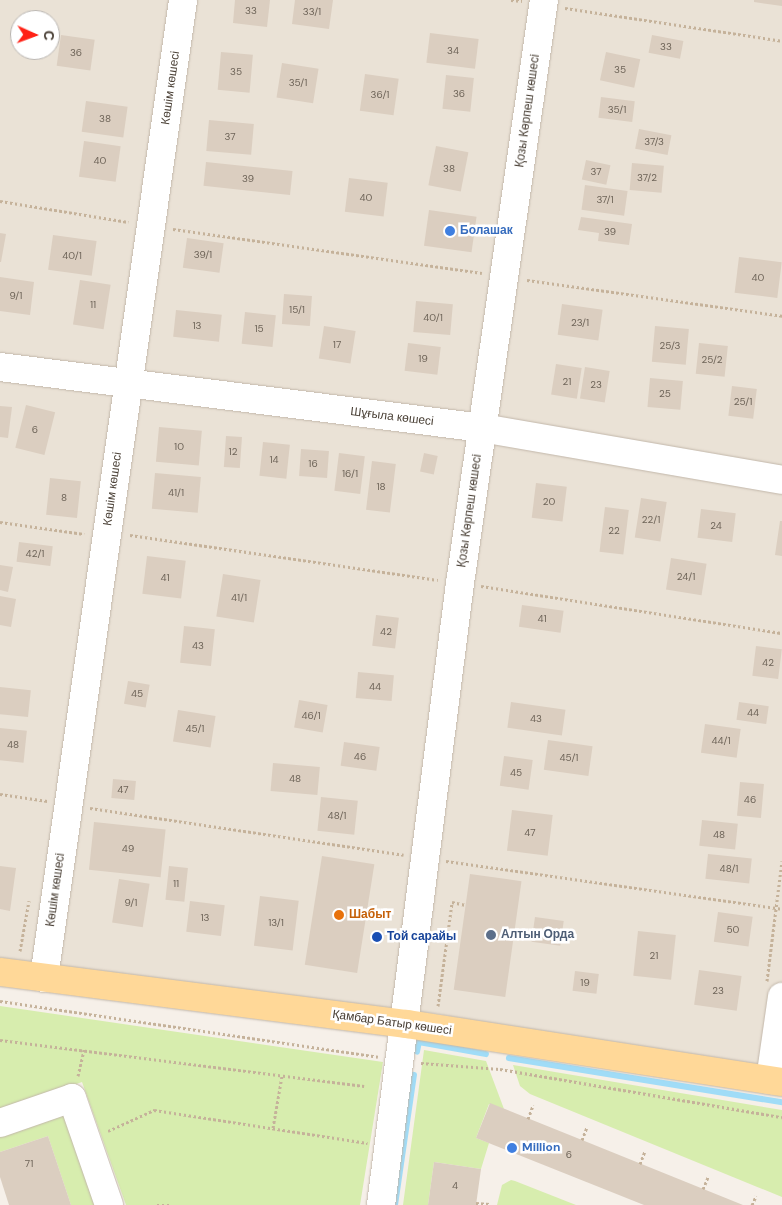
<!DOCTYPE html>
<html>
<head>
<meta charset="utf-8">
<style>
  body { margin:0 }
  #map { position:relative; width:782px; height:1205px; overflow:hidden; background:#f6f0e9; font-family:"DM Sans",sans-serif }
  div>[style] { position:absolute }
  .residential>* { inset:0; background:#eae2d6 }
  .green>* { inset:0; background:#d7edae }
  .stream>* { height:5.5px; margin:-2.75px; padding:0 2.75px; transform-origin:2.75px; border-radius:2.75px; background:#a0dcf7 }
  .building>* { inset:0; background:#dbcec0; transform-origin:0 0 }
  .path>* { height:3px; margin-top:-1.5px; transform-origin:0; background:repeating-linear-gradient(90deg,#c5b29a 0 2.5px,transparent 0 5px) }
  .roads { filter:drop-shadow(0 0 1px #c2b7aa) drop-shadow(0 0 1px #c2b7aa) }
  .minor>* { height:28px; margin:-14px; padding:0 14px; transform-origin:14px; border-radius:14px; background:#fff }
  .major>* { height:28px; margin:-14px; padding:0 14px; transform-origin:14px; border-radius:14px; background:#ffd898 }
  .dots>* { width:14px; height:14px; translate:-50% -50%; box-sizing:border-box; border:2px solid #fff; border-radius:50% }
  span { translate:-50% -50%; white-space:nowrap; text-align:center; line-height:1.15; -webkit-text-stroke:5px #fff; paint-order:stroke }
  .number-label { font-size:10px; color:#6e6458 }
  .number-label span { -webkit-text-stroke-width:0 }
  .street-label { font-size:12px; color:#4a4036 }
  .shop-label { font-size:12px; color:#366cbe; font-weight:700 }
  .left { translate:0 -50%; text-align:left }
  .food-label { font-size:12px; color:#c56008; font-weight:700 }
  .service-label { font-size:12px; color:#4e5e75; font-weight:700 }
  .transit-label { font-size:12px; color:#164399; font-weight:700 }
  .north { position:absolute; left:10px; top:10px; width:50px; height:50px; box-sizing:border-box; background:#fff; border:1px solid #b7b3af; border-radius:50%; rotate:92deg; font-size:14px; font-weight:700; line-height:20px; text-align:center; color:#4a4036 }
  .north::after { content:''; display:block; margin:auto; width:18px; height:22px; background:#ff2216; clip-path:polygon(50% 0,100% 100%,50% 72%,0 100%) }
</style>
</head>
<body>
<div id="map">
  <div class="residential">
    <i style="clip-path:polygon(evenodd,0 0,782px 0,782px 1090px,440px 1014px,0 961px,0 0,20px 20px,50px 20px,50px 50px,20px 50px,20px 20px)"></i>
  </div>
  <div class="green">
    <i style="clip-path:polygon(0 1006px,383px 1062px,360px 1205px,126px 1205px,82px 1082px,0 1111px)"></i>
    <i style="clip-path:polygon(424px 1050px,486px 1061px,504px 1109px,489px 1104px,476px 1138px,489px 1143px,481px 1169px,434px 1162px,428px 1205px,403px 1205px)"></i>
    <i style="clip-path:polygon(513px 1065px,782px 1110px,782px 1197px,530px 1094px,520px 1086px)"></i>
    <i style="clip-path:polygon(65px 1115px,97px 1205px,71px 1205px,48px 1136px,0 1152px,0 1136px)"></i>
    <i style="clip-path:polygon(511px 1180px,515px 1181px,576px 1205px,497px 1205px,502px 1185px)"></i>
  </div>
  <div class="stream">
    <i style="left:417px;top:1052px;width:10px;rotate:-79deg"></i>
    <i style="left:419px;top:1042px;width:68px;rotate:10.2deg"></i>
    <i style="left:509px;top:1058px;width:277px;rotate:9.2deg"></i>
    <i style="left:395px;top:1205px;width:131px;rotate:-81.7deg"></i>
  </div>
  <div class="building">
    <i style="clip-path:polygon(235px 0,270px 0,267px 27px,233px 23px)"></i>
    <i style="clip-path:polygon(295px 0,333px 0,329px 29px,292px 24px)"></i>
    <i style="clip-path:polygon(754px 0,782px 0,782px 6px,754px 2px)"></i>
    <i style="left:430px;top:33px;width:49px;height:30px;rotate:7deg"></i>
    <i style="left:61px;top:35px;width:34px;height:31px;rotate:8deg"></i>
    <i style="left:652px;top:35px;width:32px;height:18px;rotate:11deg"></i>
    <i style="left:221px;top:52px;width:32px;height:38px;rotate:5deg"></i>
    <i style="left:606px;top:52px;width:35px;height:29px;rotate:12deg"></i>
    <i style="left:282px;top:63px;width:37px;height:35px;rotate:9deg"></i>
    <i style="left:365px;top:74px;width:34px;height:37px;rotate:8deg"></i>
    <i style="left:446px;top:75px;width:28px;height:34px;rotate:6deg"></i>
    <i style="left:601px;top:97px;width:34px;height:21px;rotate:7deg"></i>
    <i style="left:86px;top:101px;width:42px;height:31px;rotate:8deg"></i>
    <i style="left:209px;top:120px;width:45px;height:31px;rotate:5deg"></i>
    <i style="left:639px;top:129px;width:33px;height:20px;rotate:11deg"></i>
    <i style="left:84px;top:141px;width:37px;height:36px;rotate:8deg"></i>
    <i style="left:436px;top:146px;width:33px;height:40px;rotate:11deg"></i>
    <i style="left:586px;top:160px;width:25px;height:20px;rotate:12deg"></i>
    <i style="left:206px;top:162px;width:87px;height:24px;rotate:6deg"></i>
    <i style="left:632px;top:163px;width:32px;height:27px;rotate:5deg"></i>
    <i style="left:349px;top:178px;width:39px;height:34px;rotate:7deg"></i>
    <i style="left:585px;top:185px;width:43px;height:25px;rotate:8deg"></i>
    <i style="left:429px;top:210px;width:48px;height:36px;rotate:8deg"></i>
    <i style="clip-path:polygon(581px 217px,632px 224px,629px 245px,598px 241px,599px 233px,578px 230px)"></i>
    <i style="clip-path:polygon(0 233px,6px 234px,1px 262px,0 262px)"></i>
    <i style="left:53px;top:235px;width:44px;height:35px;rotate:8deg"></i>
    <i style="left:187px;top:238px;width:37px;height:30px;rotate:8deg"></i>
    <i style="left:739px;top:257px;width:43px;height:36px;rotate:7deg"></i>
    <i style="clip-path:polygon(0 277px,34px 282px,30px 315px,0 311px)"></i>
    <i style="left:80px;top:280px;width:31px;height:45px;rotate:9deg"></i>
    <i style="left:284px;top:294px;width:28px;height:30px;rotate:4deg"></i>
    <i style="left:416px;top:301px;width:37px;height:31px;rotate:5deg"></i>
    <i style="left:562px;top:304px;width:41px;height:31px;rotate:8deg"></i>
    <i style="left:176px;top:310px;width:46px;height:27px;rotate:6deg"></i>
    <i style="left:245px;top:312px;width:31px;height:32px;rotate:6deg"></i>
    <i style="left:324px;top:326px;width:32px;height:33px;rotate:9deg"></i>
    <i style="left:655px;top:326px;width:34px;height:36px;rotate:5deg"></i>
    <i style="left:408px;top:343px;width:33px;height:28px;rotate:7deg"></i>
    <i style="left:699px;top:343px;width:29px;height:31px;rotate:6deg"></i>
    <i style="left:556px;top:364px;width:26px;height:31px;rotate:9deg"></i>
    <i style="left:585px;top:367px;width:25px;height:32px;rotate:9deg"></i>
    <i style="left:650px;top:378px;width:33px;height:29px;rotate:5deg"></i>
    <i style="left:732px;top:386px;width:25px;height:30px;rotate:7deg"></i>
    <i style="left:26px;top:405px;width:30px;height:44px;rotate:14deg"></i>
    <i style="clip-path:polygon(0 406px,12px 407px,8px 438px,0 437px)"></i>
    <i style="left:159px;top:427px;width:43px;height:35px;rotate:5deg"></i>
    <i style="left:226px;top:436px;width:16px;height:31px;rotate:4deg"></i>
    <i style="left:263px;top:442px;width:27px;height:34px;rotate:6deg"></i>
    <i style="left:301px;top:449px;width:28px;height:27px;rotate:4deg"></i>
    <i style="left:339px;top:453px;width:26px;height:38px;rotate:7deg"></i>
    <i style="left:424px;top:453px;width:14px;height:19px;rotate:12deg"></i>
    <i style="left:372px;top:461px;width:24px;height:49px;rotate:7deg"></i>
    <i style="left:155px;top:473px;width:46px;height:36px;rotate:5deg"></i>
    <i style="left:50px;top:478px;width:31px;height:37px;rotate:6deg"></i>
    <i style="left:536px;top:483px;width:31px;height:35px;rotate:7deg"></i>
    <i style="left:641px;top:498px;width:26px;height:40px;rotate:9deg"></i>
    <i style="left:605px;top:507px;width:24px;height:45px;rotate:7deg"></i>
    <i style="left:701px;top:509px;width:35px;height:29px;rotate:7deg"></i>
    <i style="clip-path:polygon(780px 521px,782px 521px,782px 556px,775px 555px)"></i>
    <i style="left:19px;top:542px;width:34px;height:20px;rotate:7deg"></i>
    <i style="left:147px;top:556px;width:39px;height:38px;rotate:7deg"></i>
    <i style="left:671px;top:558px;width:36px;height:32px;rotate:9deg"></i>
    <i style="clip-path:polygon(0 565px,13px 567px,8px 592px,0 590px)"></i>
    <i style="left:223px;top:574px;width:38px;height:43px;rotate:9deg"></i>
    <i style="clip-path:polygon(0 596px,16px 599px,11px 627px,0 625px)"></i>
    <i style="left:522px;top:605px;width:42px;height:22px;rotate:8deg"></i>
    <i style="left:376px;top:615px;width:23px;height:31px;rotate:7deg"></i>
    <i style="left:184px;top:626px;width:31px;height:37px;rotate:6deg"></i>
    <i style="left:756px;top:646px;width:26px;height:30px;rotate:7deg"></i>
    <i style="left:358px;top:672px;width:36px;height:26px;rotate:5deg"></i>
    <i style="left:128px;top:681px;width:22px;height:23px;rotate:10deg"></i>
    <i style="left:0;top:687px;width:31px;height:27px;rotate:6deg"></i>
    <i style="left:299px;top:700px;width:29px;height:28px;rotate:10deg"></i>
    <i style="left:511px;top:702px;width:55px;height:26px;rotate:8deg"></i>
    <i style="left:739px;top:702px;width:30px;height:18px;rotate:8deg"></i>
    <i style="left:178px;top:710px;width:38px;height:32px;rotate:9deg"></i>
    <i style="left:705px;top:724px;width:36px;height:29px;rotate:8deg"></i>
    <i style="left:0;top:728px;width:27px;height:32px;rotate:6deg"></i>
    <i style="left:548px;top:740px;width:45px;height:30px;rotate:8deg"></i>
    <i style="left:344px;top:742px;width:36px;height:24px;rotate:8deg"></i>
    <i style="left:504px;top:756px;width:29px;height:30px;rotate:8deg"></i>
    <i style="left:273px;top:763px;width:47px;height:28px;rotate:5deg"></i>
    <i style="left:113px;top:779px;width:23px;height:19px;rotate:5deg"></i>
    <i style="left:740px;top:782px;width:24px;height:34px;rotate:5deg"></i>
    <i style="left:321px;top:797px;width:37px;height:34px;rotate:6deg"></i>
    <i style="left:512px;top:810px;width:41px;height:41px;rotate:7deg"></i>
    <i style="left:702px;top:820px;width:36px;height:26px;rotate:6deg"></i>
    <i style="left:94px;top:822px;width:72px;height:48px;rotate:6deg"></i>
    <i style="left:708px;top:854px;width:44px;height:25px;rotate:6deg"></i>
    <i style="left:322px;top:856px;width:53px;height:110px;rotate:9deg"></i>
    <i style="clip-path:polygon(0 866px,16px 868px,10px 911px,0 909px)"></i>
    <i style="left:169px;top:866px;width:19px;height:34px;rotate:6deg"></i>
    <i style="left:470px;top:874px;width:52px;height:117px;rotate:8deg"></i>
    <i style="left:119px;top:879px;width:31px;height:44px;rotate:9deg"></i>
    <i style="left:260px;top:896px;width:39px;height:50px;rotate:7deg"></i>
    <i style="left:190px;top:901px;width:35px;height:31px;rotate:7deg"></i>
    <i style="left:718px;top:912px;width:35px;height:30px;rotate:8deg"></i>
    <i style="left:535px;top:917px;width:29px;height:25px;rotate:8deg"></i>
    <i style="left:638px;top:931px;width:38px;height:45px;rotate:6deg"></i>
    <i style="left:699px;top:970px;width:43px;height:35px;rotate:8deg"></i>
    <i style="left:575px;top:971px;width:24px;height:20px;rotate:7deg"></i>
    <i style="clip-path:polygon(490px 1103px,582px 1140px,743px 1205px,644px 1205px,476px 1138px)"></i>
    <i style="clip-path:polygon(48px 1136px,71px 1205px,9px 1205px,0 1177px,0 1152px)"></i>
    <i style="clip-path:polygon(434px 1162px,481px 1169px,476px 1205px,428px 1205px)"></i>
  </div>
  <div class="path">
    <i style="left:511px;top:0;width:11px;rotate:5deg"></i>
    <i style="left:565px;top:8px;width:219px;rotate:8.6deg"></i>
    <i style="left:0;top:201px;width:130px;rotate:9.3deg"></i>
    <i style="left:173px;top:229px;width:312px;rotate:8.1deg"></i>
    <i style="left:527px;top:280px;width:258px;rotate:8deg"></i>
    <i style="left:0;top:522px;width:85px;rotate:8.1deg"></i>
    <i style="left:130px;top:535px;width:311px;rotate:8.3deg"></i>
    <i style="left:481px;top:586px;width:305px;rotate:8.9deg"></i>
    <i style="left:0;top:794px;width:48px;rotate:8.5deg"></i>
    <i style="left:90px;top:808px;width:317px;rotate:8.5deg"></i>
    <i style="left:446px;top:861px;width:339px;rotate:8.1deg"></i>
    <i style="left:20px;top:951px;width:51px;rotate:-79.8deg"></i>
    <i style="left:767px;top:981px;width:121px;rotate:-82.9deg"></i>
    <i style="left:0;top:1001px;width:382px;rotate:8.4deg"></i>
    <i style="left:438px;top:1006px;width:105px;rotate:-82.3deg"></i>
    <i style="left:452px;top:902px;width:14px;rotate:12deg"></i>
    <i style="left:0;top:1040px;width:367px;rotate:7.2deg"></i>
    <i style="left:421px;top:1063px;width:79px;rotate:4.3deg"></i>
    <i style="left:500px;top:1069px;width:286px;rotate:9.7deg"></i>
    <i style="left:78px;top:1076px;width:27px;rotate:-77deg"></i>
    <i style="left:528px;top:1119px;width:15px;rotate:-70deg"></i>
    <i style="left:273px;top:1128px;width:53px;rotate:-80.2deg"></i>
    <i style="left:108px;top:1131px;width:51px;rotate:-24.5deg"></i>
    <i style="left:154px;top:1110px;width:216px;rotate:8.8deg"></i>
    <i style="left:582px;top:1140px;width:14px;rotate:-69deg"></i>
    <i style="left:640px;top:1164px;width:14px;rotate:-69deg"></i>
    <i style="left:703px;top:1189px;width:13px;rotate:-67deg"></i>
    <i style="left:476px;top:1203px;width:14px;rotate:4deg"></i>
    <i style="left:157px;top:1205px;width:13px"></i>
    <i style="left:752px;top:1205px;width:10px;rotate:-66deg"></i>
  </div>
  <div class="roads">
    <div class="minor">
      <i style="left:0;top:367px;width:486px;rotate:7.2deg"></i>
      <i style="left:482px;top:428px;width:304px;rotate:9.8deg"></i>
      <i style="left:44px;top:978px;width:988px;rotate:-81.91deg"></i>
      <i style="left:770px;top:1080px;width:84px;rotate:-81.8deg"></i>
      <i style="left:0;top:1123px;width:76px;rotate:-19.1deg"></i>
      <i style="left:72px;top:1098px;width:113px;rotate:70.9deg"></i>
      <i style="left:381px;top:1205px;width:627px;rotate:-82.76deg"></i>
      <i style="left:460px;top:583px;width:589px;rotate:-81.8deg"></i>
    </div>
    <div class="major">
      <i style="left:0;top:972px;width:410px;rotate:7.3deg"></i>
      <i style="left:407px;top:1024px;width:379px;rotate:8.8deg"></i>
    </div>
  </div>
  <div class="dots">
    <i style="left:450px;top:231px;background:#3f7fe0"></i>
    <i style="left:339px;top:915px;background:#e8710a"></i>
    <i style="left:491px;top:935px;background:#5c6f8a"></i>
    <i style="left:377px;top:937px;background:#1a4fb4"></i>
    <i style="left:512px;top:1148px;background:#3f7fe0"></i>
  </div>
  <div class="number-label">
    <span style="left:251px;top:11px">33</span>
    <span style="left:312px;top:12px">33/1</span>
    <span style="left:666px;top:47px">33</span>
    <span style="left:453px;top:51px">34</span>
    <span style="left:76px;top:53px">36</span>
    <span style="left:620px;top:70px">35</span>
    <span style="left:236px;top:72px">35</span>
    <span style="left:298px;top:83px">35/1</span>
    <span style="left:459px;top:94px">36</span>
    <span style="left:380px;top:95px">36/1</span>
    <span style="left:617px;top:110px">35/1</span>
    <span style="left:105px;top:119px">38</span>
    <span style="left:230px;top:137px">37</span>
    <span style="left:654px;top:142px">37/3</span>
    <span style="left:100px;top:161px">40</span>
    <span style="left:449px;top:169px">38</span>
    <span style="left:596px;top:172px">37</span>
    <span style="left:647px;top:178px">37/2</span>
    <span style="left:248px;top:179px">39</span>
    <span style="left:366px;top:198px">40</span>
    <span style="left:605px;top:200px">37/1</span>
    <span style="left:610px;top:232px">39</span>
    <span style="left:203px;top:255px">39/1</span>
    <span style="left:72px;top:256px">40/1</span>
    <span style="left:758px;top:278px">40</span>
    <span style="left:16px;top:296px">9/1</span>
    <span style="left:93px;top:305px">11</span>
    <span style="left:297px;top:310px">15/1</span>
    <span style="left:433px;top:318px">40/1</span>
    <span style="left:580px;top:323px">23/1</span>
    <span style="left:197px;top:326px">13</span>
    <span style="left:259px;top:329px">15</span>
    <span style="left:337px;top:345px">17</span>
    <span style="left:670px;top:346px">25/3</span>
    <span style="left:423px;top:359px">19</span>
    <span style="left:712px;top:360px">25/2</span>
    <span style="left:567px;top:382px">21</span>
    <span style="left:596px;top:385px">23</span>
    <span style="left:665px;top:394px">25</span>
    <span style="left:743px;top:402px">25/1</span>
    <span style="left:35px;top:430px">6</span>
    <span style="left:179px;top:447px">10</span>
    <span style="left:233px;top:452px">12</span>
    <span style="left:274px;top:460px">14</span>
    <span style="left:313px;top:464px">16</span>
    <span style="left:350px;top:474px">16/1</span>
    <span style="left:381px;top:487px">18</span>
    <span style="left:176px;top:493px">41/1</span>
    <span style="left:64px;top:498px">8</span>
    <span style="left:549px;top:502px">20</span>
    <span style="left:651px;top:520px">22/1</span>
    <span style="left:716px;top:526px">24</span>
    <span style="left:614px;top:531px">22</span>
    <span style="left:35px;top:554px">42/1</span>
    <span style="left:686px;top:577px">24/1</span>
    <span style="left:165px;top:578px">41</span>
    <span style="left:239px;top:598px">41/1</span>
    <span style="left:542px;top:619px">41</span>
    <span style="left:386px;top:632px">42</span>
    <span style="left:198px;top:646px">43</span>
    <span style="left:768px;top:663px">42</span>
    <span style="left:375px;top:687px">44</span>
    <span style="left:137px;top:694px">45</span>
    <span style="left:753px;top:713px">44</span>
    <span style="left:311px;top:716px">46/1</span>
    <span style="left:536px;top:719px">43</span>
    <span style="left:195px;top:729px">45/1</span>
    <span style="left:721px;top:741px">44/1</span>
    <span style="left:13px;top:745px">48</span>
    <span style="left:360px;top:757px">46</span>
    <span style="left:569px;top:758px">45/1</span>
    <span style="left:516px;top:773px">45</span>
    <span style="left:295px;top:779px">48</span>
    <span style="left:123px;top:790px">47</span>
    <span style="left:750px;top:800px">46</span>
    <span style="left:337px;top:816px">48/1</span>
    <span style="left:530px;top:833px">47</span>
    <span style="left:719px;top:835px">48</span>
    <span style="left:128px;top:849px">49</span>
    <span style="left:729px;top:869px">48/1</span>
    <span style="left:176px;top:884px">11</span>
    <span style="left:131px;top:903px">9/1</span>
    <span style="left:205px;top:918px">13</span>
    <span style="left:276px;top:923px">13/1</span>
    <span style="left:733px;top:930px">50</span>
    <span style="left:654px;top:956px">21</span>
    <span style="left:585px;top:983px">19</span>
    <span style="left:718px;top:991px">23</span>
    <span style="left:569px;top:1155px">6</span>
    <span style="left:29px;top:1164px">71</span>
    <span style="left:455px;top:1186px">4</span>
  </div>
  <div class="street-label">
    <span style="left:171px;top:88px;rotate:-82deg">Көшім көшесі</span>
    <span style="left:528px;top:111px;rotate:-82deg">Қозы Көрпеш көшесі</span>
    <span style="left:392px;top:417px;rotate:7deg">Шұғыла көшесі</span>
    <span style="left:113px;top:489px;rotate:-82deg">Көшім көшесі</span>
    <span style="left:470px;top:511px;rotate:-82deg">Қозы Көрпеш көшесі</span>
    <span style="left:56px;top:890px;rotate:-82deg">Көшім көшесі</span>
    <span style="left:392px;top:1023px;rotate:8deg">Қамбар Батыр көшесі</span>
  </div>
  <div class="shop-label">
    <span class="left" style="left:460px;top:231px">Болашак</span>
    <span class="left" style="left:522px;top:1148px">Million</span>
  </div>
  <div class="food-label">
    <span class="left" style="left:349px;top:915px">Шабыт</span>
  </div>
  <div class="service-label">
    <span class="left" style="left:501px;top:935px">Алтын Орда</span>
  </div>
  <div class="transit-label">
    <span class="left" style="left:387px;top:937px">Той сарайы</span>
  </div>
  <div class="north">С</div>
</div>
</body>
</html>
